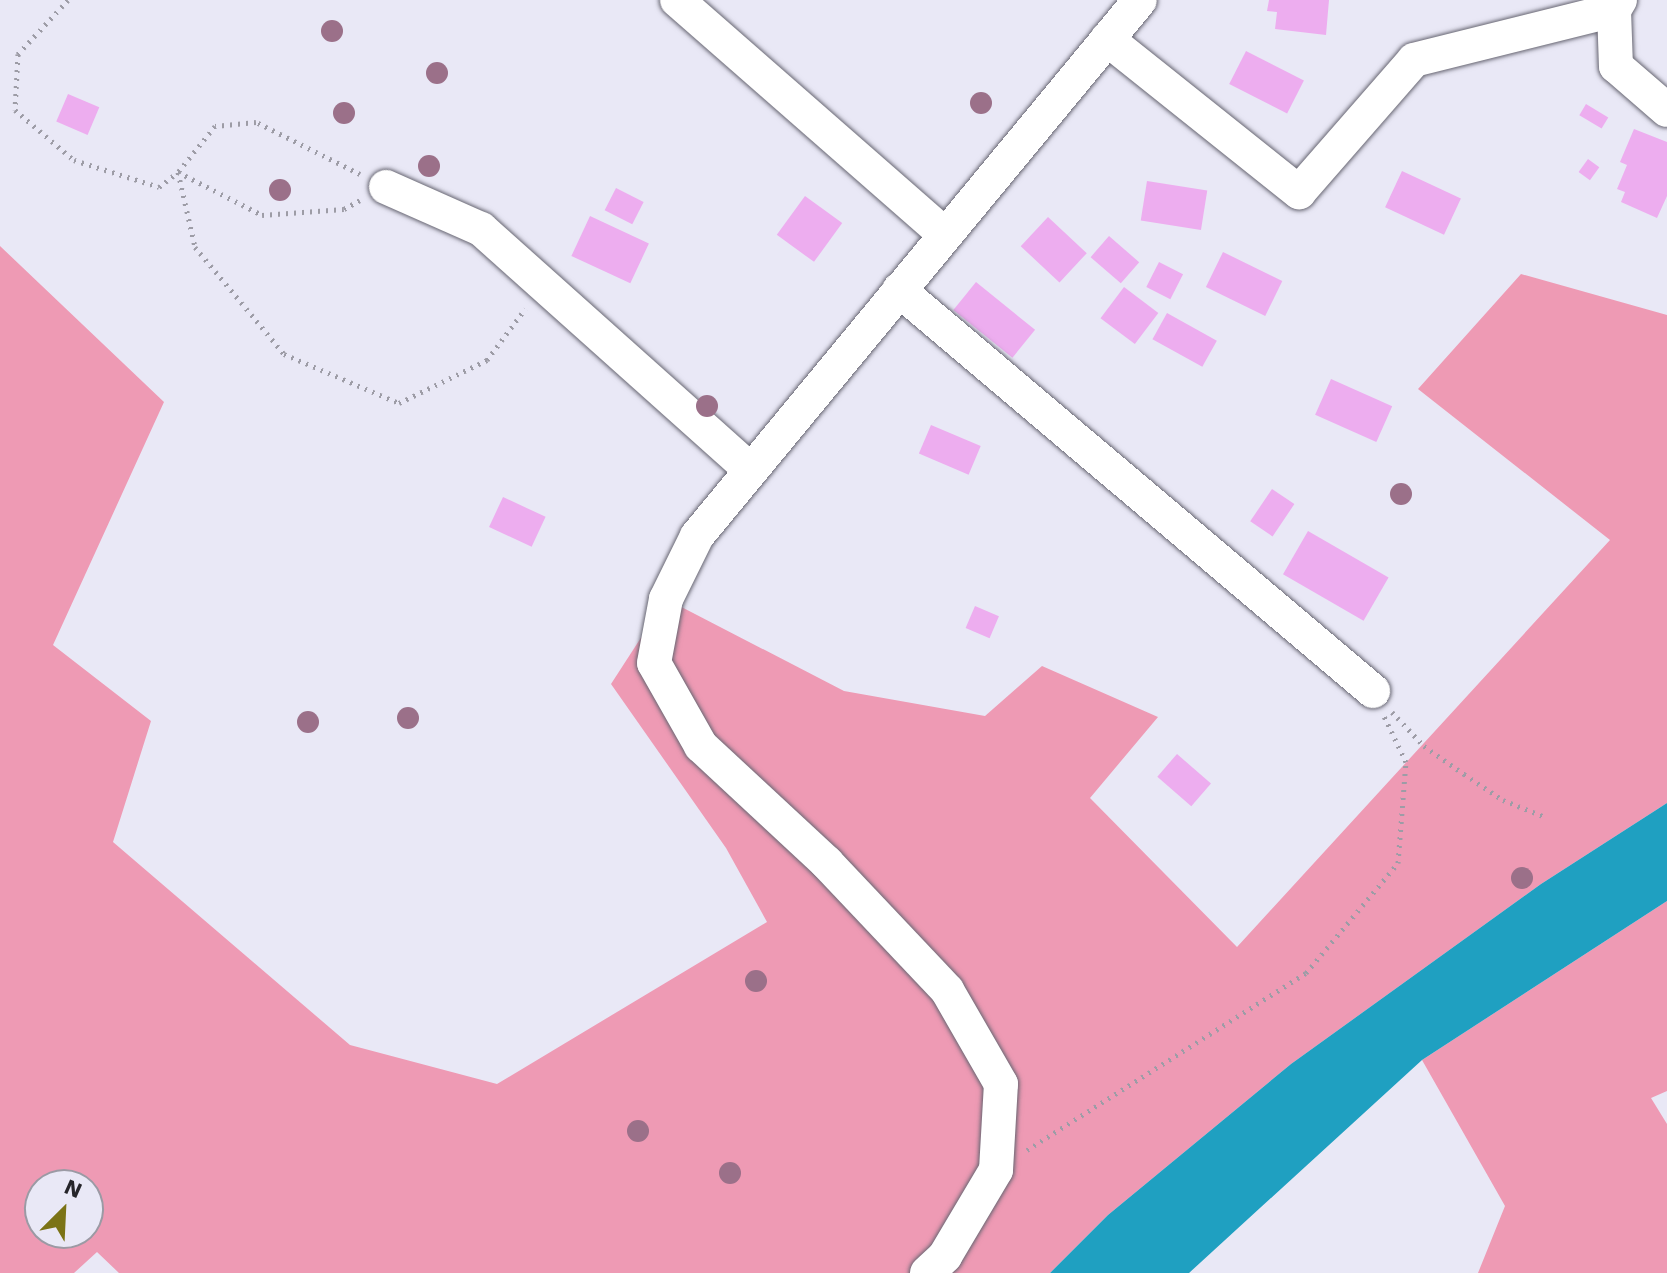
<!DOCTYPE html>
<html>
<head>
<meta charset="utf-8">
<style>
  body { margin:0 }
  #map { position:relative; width:1667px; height:1273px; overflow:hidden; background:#e9e8f6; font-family:"Work Sans",sans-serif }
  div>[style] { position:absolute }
  .green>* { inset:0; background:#ee9ab4 }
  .water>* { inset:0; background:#1fa0c1 }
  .building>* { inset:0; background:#edadef; transform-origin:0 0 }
  .path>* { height:5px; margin-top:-2.5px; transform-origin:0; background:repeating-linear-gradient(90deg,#9d9ca6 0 2px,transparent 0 8px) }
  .roads { filter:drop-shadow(0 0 2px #676672) drop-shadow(0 0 2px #676672) }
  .minor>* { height:34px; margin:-17px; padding:0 17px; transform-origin:17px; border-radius:17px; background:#fff }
  .trees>* { width:22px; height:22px; margin:-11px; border-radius:50%; background:#9b7089 }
  span { translate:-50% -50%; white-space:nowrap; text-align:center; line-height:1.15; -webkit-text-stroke:6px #e9e8f6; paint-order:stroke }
  .north { position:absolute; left:24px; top:1169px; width:80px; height:80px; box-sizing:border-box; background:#e9e8f6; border:2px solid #9b9aa4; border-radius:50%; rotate:24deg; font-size:22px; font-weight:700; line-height:32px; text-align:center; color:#26252a }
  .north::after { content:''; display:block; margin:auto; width:28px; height:36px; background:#7b7316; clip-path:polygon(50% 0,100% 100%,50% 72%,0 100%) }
</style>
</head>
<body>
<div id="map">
  <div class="green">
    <i style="clip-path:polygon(evenodd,0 246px,164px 402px,53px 645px,151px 721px,113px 842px,350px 1045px,497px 1084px,767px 922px,726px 848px,611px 684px,666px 599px,844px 691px,985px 716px,1042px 666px,1158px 717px,1090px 798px,1237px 947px,1610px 540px,1418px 389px,1521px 274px,1667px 315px,1667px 803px,1541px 884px,1291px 1064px,1108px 1215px,1050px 1273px,119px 1273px,97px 1252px,74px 1273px,0 1273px,0 246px,40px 1185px,88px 1185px,88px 1233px,40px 1233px,40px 1185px)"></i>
    <i style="clip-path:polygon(1667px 901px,1667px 1091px,1651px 1098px,1667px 1124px,1667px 1273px,1478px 1273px,1505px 1206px,1422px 1060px)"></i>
  </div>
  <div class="water">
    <i style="clip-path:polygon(1667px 803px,1667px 901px,1422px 1060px,1189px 1273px,1050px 1273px,1108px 1215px,1291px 1064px,1541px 884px)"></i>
  </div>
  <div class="building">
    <i style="clip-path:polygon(1269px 0,1329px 0,1326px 35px,1275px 29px,1277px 12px,1267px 11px)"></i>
    <i style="left:1246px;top:51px;width:65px;height:37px;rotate:27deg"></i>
    <i style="left:68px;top:94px;width:34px;height:30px;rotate:23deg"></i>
    <i style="left:1586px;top:104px;width:26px;height:13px;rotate:31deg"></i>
    <i style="clip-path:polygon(1634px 129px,1667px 142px,1667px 196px,1657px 218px,1621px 202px,1625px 192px,1617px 189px,1627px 165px,1620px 162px)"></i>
    <i style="left:1588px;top:159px;width:14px;height:16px;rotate:36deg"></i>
    <i style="left:1402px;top:171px;width:65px;height:40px;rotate:25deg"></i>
    <i style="left:1147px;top:181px;width:61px;height:40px;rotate:9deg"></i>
    <i style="left:616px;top:188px;width:31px;height:25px;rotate:27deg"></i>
    <i style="left:805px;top:196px;width:46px;height:48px;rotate:36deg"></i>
    <i style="left:590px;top:216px;width:65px;height:44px;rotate:25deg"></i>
    <i style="left:1048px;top:217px;width:53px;height:40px;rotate:43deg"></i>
    <i style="left:1109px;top:236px;width:40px;height:28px;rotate:41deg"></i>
    <i style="left:1223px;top:252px;width:66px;height:39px;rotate:26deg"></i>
    <i style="left:1159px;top:262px;width:27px;height:28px;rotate:27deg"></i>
    <i style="left:976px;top:282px;width:76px;height:36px;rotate:39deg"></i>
    <i style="left:1124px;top:287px;width:43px;height:39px;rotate:37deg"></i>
    <i style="left:1167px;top:313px;width:57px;height:30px;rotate:29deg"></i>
    <i style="left:1331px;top:379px;width:67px;height:39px;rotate:24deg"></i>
    <i style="left:931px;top:425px;width:54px;height:31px;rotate:23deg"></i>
    <i style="left:1272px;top:489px;width:27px;height:39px;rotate:34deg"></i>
    <i style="left:503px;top:497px;width:47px;height:33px;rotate:25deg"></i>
    <i style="left:1308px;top:531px;width:93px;height:50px;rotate:30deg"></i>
    <i style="left:975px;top:606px;width:26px;height:24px;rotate:23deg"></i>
    <i style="left:1177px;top:754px;width:45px;height:30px;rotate:41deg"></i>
  </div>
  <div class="path">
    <i style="left:68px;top:0;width:74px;rotate:132.8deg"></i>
    <i style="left:18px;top:54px;width:56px;rotate:93.1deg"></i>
    <i style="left:15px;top:110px;width:77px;rotate:40.3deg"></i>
    <i style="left:74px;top:160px;width:89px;rotate:17.6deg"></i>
    <i style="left:159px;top:187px;width:24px;rotate:-38deg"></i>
    <i style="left:178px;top:172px;width:94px;rotate:27.1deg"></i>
    <i style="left:262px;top:215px;width:82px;rotate:-4.2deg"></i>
    <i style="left:344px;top:209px;width:18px;rotate:-29deg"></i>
    <i style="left:360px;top:174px;width:116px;rotate:-153.4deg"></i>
    <i style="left:256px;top:122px;width:41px;rotate:174.4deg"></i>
    <i style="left:215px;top:126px;width:59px;rotate:128.8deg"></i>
    <i style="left:178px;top:172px;width:77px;rotate:77.2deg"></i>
    <i style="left:195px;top:247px;width:139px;rotate:50.2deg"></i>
    <i style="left:284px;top:354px;width:125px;rotate:23.1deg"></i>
    <i style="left:399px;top:403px;width:98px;rotate:-26deg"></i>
    <i style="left:487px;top:360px;width:64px;rotate:-53.3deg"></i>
    <i style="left:1392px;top:712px;width:47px;rotate:46.7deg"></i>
    <i style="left:1424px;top:746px;width:49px;rotate:35deg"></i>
    <i style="left:1464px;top:774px;width:47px;rotate:33.7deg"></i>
    <i style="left:1503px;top:800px;width:43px;rotate:21.8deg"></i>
    <i style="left:1027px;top:1150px;width:330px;rotate:-32.4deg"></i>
    <i style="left:1306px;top:973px;width:143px;rotate:-50.1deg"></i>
    <i style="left:1398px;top:863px;width:101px;rotate:-85.5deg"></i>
    <i style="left:1406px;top:762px;width:51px;rotate:-115.6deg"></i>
  </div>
  <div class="roads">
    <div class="minor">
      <i style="left:677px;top:0;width:356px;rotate:41.2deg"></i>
      <i style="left:1620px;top:0;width:12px;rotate:121deg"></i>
      <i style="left:1614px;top:10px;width:56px;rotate:88deg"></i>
      <i style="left:1616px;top:66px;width:67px;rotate:40.8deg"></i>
      <i style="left:1107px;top:39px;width:246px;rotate:38.6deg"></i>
      <i style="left:1299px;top:192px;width:175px;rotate:-48.9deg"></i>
      <i style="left:1414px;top:60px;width:206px;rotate:-14deg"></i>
      <i style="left:386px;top:187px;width:104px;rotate:23.9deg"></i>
      <i style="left:481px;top:229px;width:362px;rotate:41.8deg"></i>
      <i style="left:899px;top:290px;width:621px;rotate:40.23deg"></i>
      <i style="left:927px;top:1273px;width:25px;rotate:-43deg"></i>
      <i style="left:945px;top:1256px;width:100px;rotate:-59.3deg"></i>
      <i style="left:996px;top:1170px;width:86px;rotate:-86.7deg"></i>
      <i style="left:1001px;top:1084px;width:108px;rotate:-119.9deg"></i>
      <i style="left:947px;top:990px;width:175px;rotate:-133.4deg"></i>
      <i style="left:827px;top:863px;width:172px;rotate:-137.1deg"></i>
      <i style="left:701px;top:746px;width:95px;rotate:-119.5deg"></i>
      <i style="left:654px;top:663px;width:65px;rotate:-79.4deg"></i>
      <i style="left:666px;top:599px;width:70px;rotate:-63.8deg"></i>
      <i style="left:697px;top:536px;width:695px;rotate:-50.43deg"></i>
    </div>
  </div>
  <div class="trees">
    <i style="left:332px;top:31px"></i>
    <i style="left:437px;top:73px"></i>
    <i style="left:981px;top:103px"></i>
    <i style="left:344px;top:113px"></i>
    <i style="left:429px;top:166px"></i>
    <i style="left:280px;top:190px"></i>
    <i style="left:707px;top:406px"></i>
    <i style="left:1401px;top:494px"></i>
    <i style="left:408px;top:718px"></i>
    <i style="left:308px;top:722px"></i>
    <i style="left:1522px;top:878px"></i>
    <i style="left:756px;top:981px"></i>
    <i style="left:638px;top:1131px"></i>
    <i style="left:730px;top:1173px"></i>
  </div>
  <div class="north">N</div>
</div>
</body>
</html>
